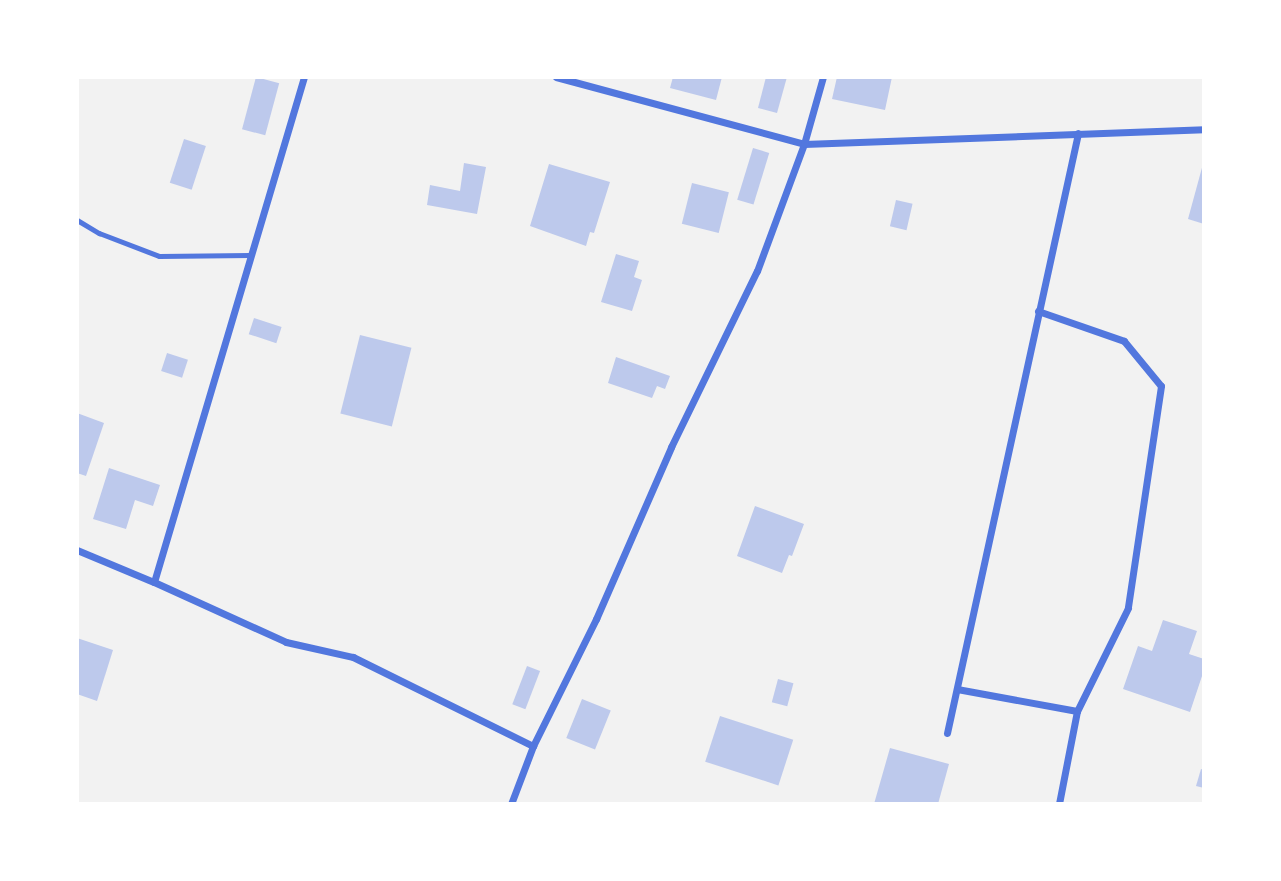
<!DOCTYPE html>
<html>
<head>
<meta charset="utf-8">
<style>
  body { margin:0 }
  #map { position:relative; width:1281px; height:881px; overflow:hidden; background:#f2f2f2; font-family:Lato,sans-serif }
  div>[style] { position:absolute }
  .building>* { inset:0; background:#bdc9ec; transform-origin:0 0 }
  .service>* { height:5px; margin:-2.5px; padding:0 2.5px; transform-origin:2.5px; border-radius:2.5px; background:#5277de }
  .minor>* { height:7px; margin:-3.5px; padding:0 3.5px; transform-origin:3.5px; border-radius:3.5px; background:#5277de }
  span { translate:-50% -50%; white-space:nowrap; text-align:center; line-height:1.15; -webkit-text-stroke:6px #fff; paint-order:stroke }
  .frame { position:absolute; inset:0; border:79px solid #fff; pointer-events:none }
</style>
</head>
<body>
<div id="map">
  <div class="building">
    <i style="left:256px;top:77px;width:24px;height:54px;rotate:15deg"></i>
    <i style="clip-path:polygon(673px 77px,722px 77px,716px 100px,670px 88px)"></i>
    <i style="clip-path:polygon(766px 77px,787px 77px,777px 113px,758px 108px)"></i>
    <i style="clip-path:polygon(837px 77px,892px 77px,885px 110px,832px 99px)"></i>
    <i style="left:184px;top:139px;width:23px;height:46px;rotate:18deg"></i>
    <i style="left:753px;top:148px;width:17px;height:54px;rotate:17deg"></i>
    <i style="clip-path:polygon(464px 163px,486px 167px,477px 214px,427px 205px,430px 185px,460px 191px)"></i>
    <i style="clip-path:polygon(549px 164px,610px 182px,594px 233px,590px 232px,586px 246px,530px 226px)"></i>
    <i style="clip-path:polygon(1203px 164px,1204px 164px,1204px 224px,1188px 219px)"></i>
    <i style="left:692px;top:183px;width:38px;height:42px;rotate:14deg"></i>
    <i style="left:896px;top:200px;width:17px;height:27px;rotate:13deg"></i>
    <i style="clip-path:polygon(616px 254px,639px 261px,634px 277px,642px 280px,632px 311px,601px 302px)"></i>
    <i style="left:254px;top:318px;width:29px;height:17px;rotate:18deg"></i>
    <i style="left:360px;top:335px;width:53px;height:81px;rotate:14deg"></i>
    <i style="left:167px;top:353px;width:22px;height:19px;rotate:18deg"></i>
    <i style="clip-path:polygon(616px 357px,670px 376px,665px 389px,657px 386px,652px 398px,608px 383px)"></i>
    <i style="clip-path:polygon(77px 413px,104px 423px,86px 476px,77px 473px)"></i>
    <i style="clip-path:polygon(109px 468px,160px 485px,153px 506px,135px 500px,126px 529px,93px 519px)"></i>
    <i style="clip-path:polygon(755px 506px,804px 524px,792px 556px,789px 555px,782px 573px,737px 556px)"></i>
    <i style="clip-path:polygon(1163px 620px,1197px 631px,1189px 654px,1204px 659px,1204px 670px,1190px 712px,1123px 689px,1138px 646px,1152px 651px)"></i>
    <i style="clip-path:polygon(77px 638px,113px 650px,97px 701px,77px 694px)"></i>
    <i style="left:527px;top:666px;width:14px;height:41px;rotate:21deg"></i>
    <i style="left:778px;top:679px;width:16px;height:24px;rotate:15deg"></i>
    <i style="left:582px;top:699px;width:31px;height:42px;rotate:22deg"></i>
    <i style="left:720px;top:716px;width:77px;height:48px;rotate:18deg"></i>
    <i style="clip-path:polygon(890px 748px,949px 764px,938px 804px,874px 804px)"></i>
    <i style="clip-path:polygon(1201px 769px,1204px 770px,1204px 788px,1196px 786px)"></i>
  </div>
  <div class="service">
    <i style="left:77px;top:220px;width:26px;rotate:31deg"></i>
    <i style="left:99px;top:233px;width:64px;rotate:21deg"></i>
    <i style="left:159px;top:256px;width:91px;rotate:-0.6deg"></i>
  </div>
  <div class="minor">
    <i style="left:556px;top:77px;width:257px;rotate:15.1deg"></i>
    <i style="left:804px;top:144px;width:400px;rotate:-2.1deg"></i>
    <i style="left:1038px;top:311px;width:91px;rotate:19.2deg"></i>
    <i style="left:1124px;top:341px;width:58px;rotate:50.6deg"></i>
    <i style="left:1161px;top:386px;width:224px;rotate:98.5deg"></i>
    <i style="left:1128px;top:608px;width:115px;rotate:116.3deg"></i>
    <i style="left:1077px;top:711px;width:95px;rotate:101deg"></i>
    <i style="left:77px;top:550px;width:83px;rotate:22.6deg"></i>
    <i style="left:154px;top:582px;width:527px;rotate:-73.46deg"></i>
    <i style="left:154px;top:582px;width:145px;rotate:24.4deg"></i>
    <i style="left:286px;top:642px;width:69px;rotate:12.6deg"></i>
    <i style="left:353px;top:657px;width:201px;rotate:26.3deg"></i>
    <i style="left:533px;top:746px;width:142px;rotate:-63.6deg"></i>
    <i style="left:596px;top:619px;width:188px;rotate:-66.4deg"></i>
    <i style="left:671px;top:447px;width:196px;rotate:-64deg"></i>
    <i style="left:757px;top:271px;width:135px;rotate:-69.7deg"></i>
    <i style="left:804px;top:144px;width:70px;rotate:-74.2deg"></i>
    <i style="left:957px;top:689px;width:122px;rotate:10.4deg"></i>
    <i style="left:947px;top:733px;width:614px;rotate:-77.68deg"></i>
    <i style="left:511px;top:804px;width:62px;rotate:-69.2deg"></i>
  </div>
  <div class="frame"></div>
</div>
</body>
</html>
